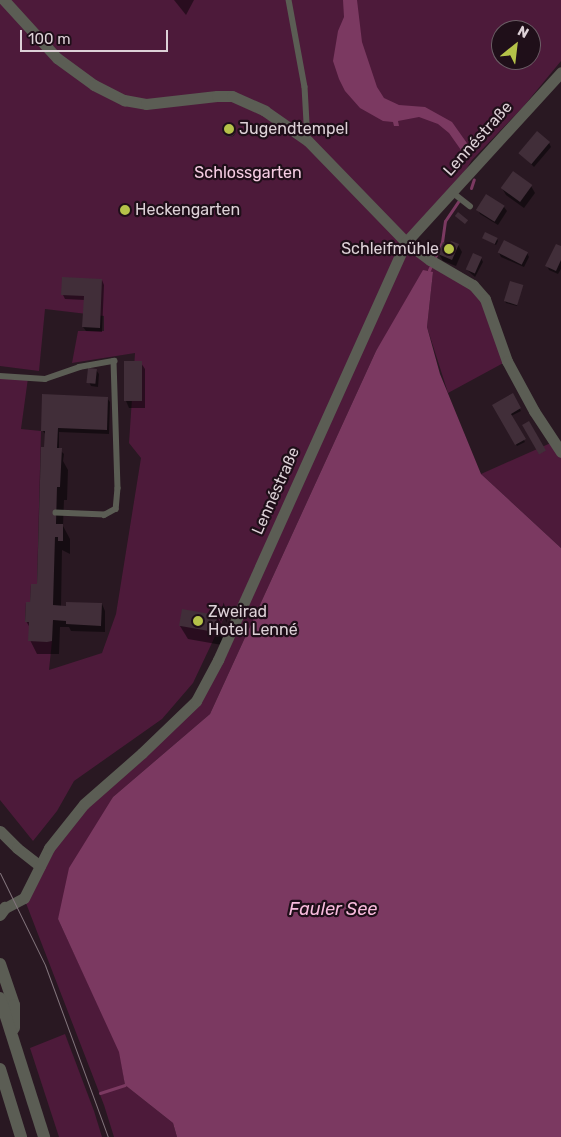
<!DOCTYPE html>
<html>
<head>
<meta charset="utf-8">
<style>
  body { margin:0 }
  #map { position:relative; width:561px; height:1137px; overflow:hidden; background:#291822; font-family:Rubik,sans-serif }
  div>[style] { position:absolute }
  .green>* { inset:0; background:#4d1a3a }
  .water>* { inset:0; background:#7b3961 }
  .shadow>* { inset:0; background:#0007 }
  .round { border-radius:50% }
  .stream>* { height:3px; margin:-1.5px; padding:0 1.5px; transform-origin:1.5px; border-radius:1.5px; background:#7b3961 }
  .building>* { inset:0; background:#412e39; transform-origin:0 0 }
  .service>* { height:5.5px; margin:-2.75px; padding:0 2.75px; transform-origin:2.75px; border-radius:2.75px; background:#5b5d54 }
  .minor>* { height:11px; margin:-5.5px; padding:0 5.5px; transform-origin:5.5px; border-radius:5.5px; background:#5b5d54 }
  .tertiary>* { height:12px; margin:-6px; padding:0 6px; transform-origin:6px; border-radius:6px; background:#5b5d54 }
  .tram>* { height:1px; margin:-0.5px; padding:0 0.5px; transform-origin:0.5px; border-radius:0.5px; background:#82747c }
  .dots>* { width:14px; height:14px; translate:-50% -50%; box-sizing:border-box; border:2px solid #1f0f19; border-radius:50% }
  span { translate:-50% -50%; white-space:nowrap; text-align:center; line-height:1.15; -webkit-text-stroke:4.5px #1f0f19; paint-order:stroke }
  .poi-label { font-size:16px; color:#ddd1d7 }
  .left { translate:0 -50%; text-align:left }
  .right { translate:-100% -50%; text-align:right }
  .street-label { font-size:16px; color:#ddd1d7 }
  .park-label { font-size:16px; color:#f5cce2 }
  .water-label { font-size:18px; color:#f7bbdc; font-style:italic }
  .north { position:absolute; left:491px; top:20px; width:50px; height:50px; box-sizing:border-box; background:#1f0f19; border:1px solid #6b5d65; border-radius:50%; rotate:29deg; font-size:14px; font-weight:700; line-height:20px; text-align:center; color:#ddd1d7 }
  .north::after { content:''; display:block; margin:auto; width:18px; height:22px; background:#b5c249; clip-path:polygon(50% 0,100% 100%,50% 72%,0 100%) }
  .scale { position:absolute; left:20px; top:30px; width:148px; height:22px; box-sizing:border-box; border:2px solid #ddd1d7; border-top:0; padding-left:6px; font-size:15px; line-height:18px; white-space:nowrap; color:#ddd1d7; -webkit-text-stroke:4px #1f0f19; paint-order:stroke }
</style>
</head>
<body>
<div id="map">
  <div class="green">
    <i style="clip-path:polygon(evenodd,0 0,561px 0,561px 61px,523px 107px,472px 160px,454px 188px,406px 242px,485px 299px,507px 361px,448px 393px,427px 327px,433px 272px,376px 351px,210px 714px,113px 797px,58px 919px,120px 1052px,125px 1085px,173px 1123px,177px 1137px,114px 1137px,104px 1105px,24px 898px,84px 804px,196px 701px,237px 612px,228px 609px,193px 683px,162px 719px,74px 781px,57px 811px,33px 841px,0 800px,0 376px,28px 378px,21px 429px,41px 431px,37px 584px,31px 584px,30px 602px,26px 602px,25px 621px,29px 622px,47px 641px,52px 641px,49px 670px,102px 653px,116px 614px,141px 458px,129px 443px,135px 353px,72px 363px,78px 331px,104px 331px,104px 316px,45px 309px,39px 371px,0 366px,0 0,501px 30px,531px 30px,531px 60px,501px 60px,501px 30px)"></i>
    <i style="clip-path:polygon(553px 442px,561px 452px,561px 548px,481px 474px)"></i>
    <i style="clip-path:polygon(65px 1034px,94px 1111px,102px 1137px,59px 1137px,30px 1048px)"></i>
  </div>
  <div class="water">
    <i style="clip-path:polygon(343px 0,357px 0,362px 42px,377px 87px,384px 98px,399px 105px,425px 107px,452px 122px,469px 146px,468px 160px,449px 133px,438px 124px,419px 117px,398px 121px,399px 126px,394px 126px,393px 122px,383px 121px,360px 108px,345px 91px,339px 79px,333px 61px,338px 31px,344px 17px)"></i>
    <i style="clip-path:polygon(423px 270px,433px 272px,427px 327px,440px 374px,481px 474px,561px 548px,561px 1137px,177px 1137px,173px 1123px,125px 1085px,119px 1052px,58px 919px,69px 868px,113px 797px,210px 714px,376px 351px)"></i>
  </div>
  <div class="shadow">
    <i style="clip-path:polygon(174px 0,194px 0,186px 15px)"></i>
    <i class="round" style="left:224px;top:125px;width:12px;height:12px"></i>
    <i style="clip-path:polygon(549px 143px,551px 147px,534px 167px,520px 153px)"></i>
    <i style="clip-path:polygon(531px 186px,535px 193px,524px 208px,506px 195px,502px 188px)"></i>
    <i style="clip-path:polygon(504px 207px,507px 211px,498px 225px,480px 214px,478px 210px)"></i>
    <i style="clip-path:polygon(483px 238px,497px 239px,498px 241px,496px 245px)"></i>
    <i style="clip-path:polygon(458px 245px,462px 252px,456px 266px,443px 261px,439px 254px)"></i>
    <i style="clip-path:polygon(561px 248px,561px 269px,558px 274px,549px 270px,547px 266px)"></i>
    <i style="clip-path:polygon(499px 253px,527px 253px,529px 257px,524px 267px,501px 257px)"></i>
    <i style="clip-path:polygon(481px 258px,483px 262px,475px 277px,466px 269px)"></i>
    <i style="clip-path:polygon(102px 280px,104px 285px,102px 332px,86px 331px,83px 327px,85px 300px,65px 299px,63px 295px)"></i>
    <i style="clip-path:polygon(522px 286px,517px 306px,506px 303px,505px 301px)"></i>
    <i style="clip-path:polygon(126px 362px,141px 363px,145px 369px,145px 408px,129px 408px,126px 401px)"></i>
    <i style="clip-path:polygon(96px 370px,99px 374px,98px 387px,91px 386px,89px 382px)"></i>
    <i style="clip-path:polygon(512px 395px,521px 411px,511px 416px,525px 442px,517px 446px,494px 406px)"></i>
    <i style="clip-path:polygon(107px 398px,110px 402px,109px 434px,59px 432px,59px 449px,64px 454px,63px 461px,68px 470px,67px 500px,64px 500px,63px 526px,70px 539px,70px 554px,62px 550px,61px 607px,102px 604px,105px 611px,105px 632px,71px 631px,69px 627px,60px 627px,59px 654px,37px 654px,30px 640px,30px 628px,26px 621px,38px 585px,46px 435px,42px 430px)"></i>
    <i style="clip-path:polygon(217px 616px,224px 629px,222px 645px,188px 639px,180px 626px)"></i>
  </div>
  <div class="stream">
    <i style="left:471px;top:188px;width:9px;rotate:-72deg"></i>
    <i style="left:429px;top:270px;width:31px;rotate:-65deg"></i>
    <i style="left:442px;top:242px;width:21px;rotate:-82deg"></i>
    <i style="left:445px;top:221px;width:27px;rotate:-56deg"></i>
    <i style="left:100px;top:1093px;width:26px;rotate:-18deg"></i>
  </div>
  <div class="building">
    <i class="round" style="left:222px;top:123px;width:14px;height:14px"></i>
    <i style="left:537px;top:131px;width:17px;height:29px;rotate:40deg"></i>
    <i style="left:513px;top:171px;width:24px;height:21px;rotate:36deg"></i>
    <i style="left:486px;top:194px;width:22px;height:19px;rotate:32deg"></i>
    <i style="left:458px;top:212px;width:13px;height:5px;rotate:39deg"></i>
    <i style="left:485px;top:232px;width:14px;height:7px;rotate:25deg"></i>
    <i style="left:504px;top:240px;width:27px;height:14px;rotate:27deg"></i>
    <i style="clip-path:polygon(451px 241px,459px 244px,452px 260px,438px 254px,443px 242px,449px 245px)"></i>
    <i style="clip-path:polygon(556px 244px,561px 246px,561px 260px,556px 271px,545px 266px)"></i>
    <i style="left:473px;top:253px;width:10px;height:18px;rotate:24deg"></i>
    <i style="clip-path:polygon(62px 277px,102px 279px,100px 328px,82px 327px,84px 296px,61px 295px)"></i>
    <i style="left:510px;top:281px;width:14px;height:21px;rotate:17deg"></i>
    <i style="left:124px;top:361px;width:18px;height:40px"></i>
    <i style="left:88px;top:368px;width:9px;height:15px;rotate:6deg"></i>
    <i style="clip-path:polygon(513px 393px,521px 408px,511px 414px,526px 439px,515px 445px,492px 405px)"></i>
    <i style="clip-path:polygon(42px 394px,108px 397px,107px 430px,58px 428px,57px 448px,62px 448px,60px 487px,57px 487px,56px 524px,63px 524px,63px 541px,58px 541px,58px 537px,55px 537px,53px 605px,66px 606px,66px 602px,102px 603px,101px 626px,66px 624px,66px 621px,53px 620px,52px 641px,47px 642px,28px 641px,29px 622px,25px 622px,26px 602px,30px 602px,31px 584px,37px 584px,41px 447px,44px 447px,45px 431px,41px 431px)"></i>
    <i style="left:529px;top:421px;width:34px;height:8px;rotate:60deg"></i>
    <i style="left:182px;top:609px;width:36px;height:17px;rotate:10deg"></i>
  </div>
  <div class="service">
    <i style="left:289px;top:0;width:88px;rotate:79.6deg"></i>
    <i style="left:305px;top:87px;width:54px;rotate:86.8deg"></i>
    <i style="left:452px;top:192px;width:23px;rotate:38deg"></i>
    <i style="left:0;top:376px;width:45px;rotate:3.8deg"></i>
    <i style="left:45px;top:379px;width:36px;rotate:-19deg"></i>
    <i style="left:79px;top:367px;width:36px;rotate:-10deg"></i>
    <i style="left:114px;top:361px;width:127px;rotate:88.2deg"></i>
    <i style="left:118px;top:488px;width:21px;rotate:95deg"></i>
    <i style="left:116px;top:509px;width:13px;rotate:151deg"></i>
    <i style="left:105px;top:515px;width:49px;rotate:-177.7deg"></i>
  </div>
  <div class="minor">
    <i style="left:4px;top:0;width:79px;rotate:47.6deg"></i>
    <i style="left:57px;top:58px;width:46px;rotate:36.1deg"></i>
    <i style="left:94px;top:85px;width:34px;rotate:27deg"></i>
    <i style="left:124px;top:100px;width:22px;rotate:10deg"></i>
    <i style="left:146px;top:104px;width:71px;rotate:-6.4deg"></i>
    <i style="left:217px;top:96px;width:15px"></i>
    <i style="left:232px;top:96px;width:36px;rotate:24deg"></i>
    <i style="left:265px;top:111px;width:52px;rotate:34.9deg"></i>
    <i style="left:308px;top:141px;width:141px;rotate:45.9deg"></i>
    <i style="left:406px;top:242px;width:30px;rotate:37deg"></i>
    <i style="left:430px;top:260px;width:50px;rotate:30.2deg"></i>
    <i style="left:473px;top:285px;width:18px;rotate:49deg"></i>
    <i style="left:485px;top:299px;width:66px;rotate:70.5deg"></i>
    <i style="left:507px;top:361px;width:57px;rotate:61.6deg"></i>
    <i style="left:534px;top:411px;width:49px;rotate:56.6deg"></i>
    <i style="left:0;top:831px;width:24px;rotate:45deg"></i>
    <i style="left:17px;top:848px;width:29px;rotate:38deg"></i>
    <i style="left:5px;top:908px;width:21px;rotate:-28deg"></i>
    <i style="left:24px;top:898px;width:56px;rotate:-63.4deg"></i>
    <i style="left:49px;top:848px;width:56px;rotate:-51.5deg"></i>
    <i style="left:84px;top:804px;width:77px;rotate:-41.3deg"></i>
    <i style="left:142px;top:753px;width:75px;rotate:-43.9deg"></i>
    <i style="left:196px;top:701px;width:47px;rotate:-61.8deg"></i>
    <i style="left:218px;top:660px;width:458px;rotate:-65.8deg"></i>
    <i style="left:406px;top:242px;width:230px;rotate:-47.6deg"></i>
  </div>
  <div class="tertiary">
    <i style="left:0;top:915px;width:9px;rotate:-54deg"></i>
    <i style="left:0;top:964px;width:43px;rotate:71.1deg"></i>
    <i style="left:14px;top:1005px;width:23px;rotate:90deg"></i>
    <i style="left:0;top:998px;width:146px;rotate:72.4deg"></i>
    <i style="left:0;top:1069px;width:71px;rotate:72.8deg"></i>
  </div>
  <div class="tram">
    <i style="left:0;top:873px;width:102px;rotate:63.9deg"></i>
    <i style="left:45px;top:965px;width:183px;rotate:69.9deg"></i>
  </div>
  <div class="dots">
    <i style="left:229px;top:129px;background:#b5c249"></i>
    <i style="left:125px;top:210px;background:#b5c249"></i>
    <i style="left:449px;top:249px;background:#b5c249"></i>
    <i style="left:198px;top:621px;background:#b5c249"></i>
  </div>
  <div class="poi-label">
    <span class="left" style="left:239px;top:129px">Jugendtempel</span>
    <span class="left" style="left:135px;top:210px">Heckengarten</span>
    <span class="right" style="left:439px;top:249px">Schleifmühle</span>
    <span class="left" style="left:208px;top:621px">Zweirad<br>Hotel Lenné</span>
  </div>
  <div class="street-label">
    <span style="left:478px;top:139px;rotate:-48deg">Lennéstraße</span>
    <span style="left:276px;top:491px;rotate:-66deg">Lennéstraße</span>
  </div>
  <div class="park-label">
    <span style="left:248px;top:173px">Schlossgarten</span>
  </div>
  <div class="water-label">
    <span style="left:333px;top:909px">Fauler See</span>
  </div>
  <div class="north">N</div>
  <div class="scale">100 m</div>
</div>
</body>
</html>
